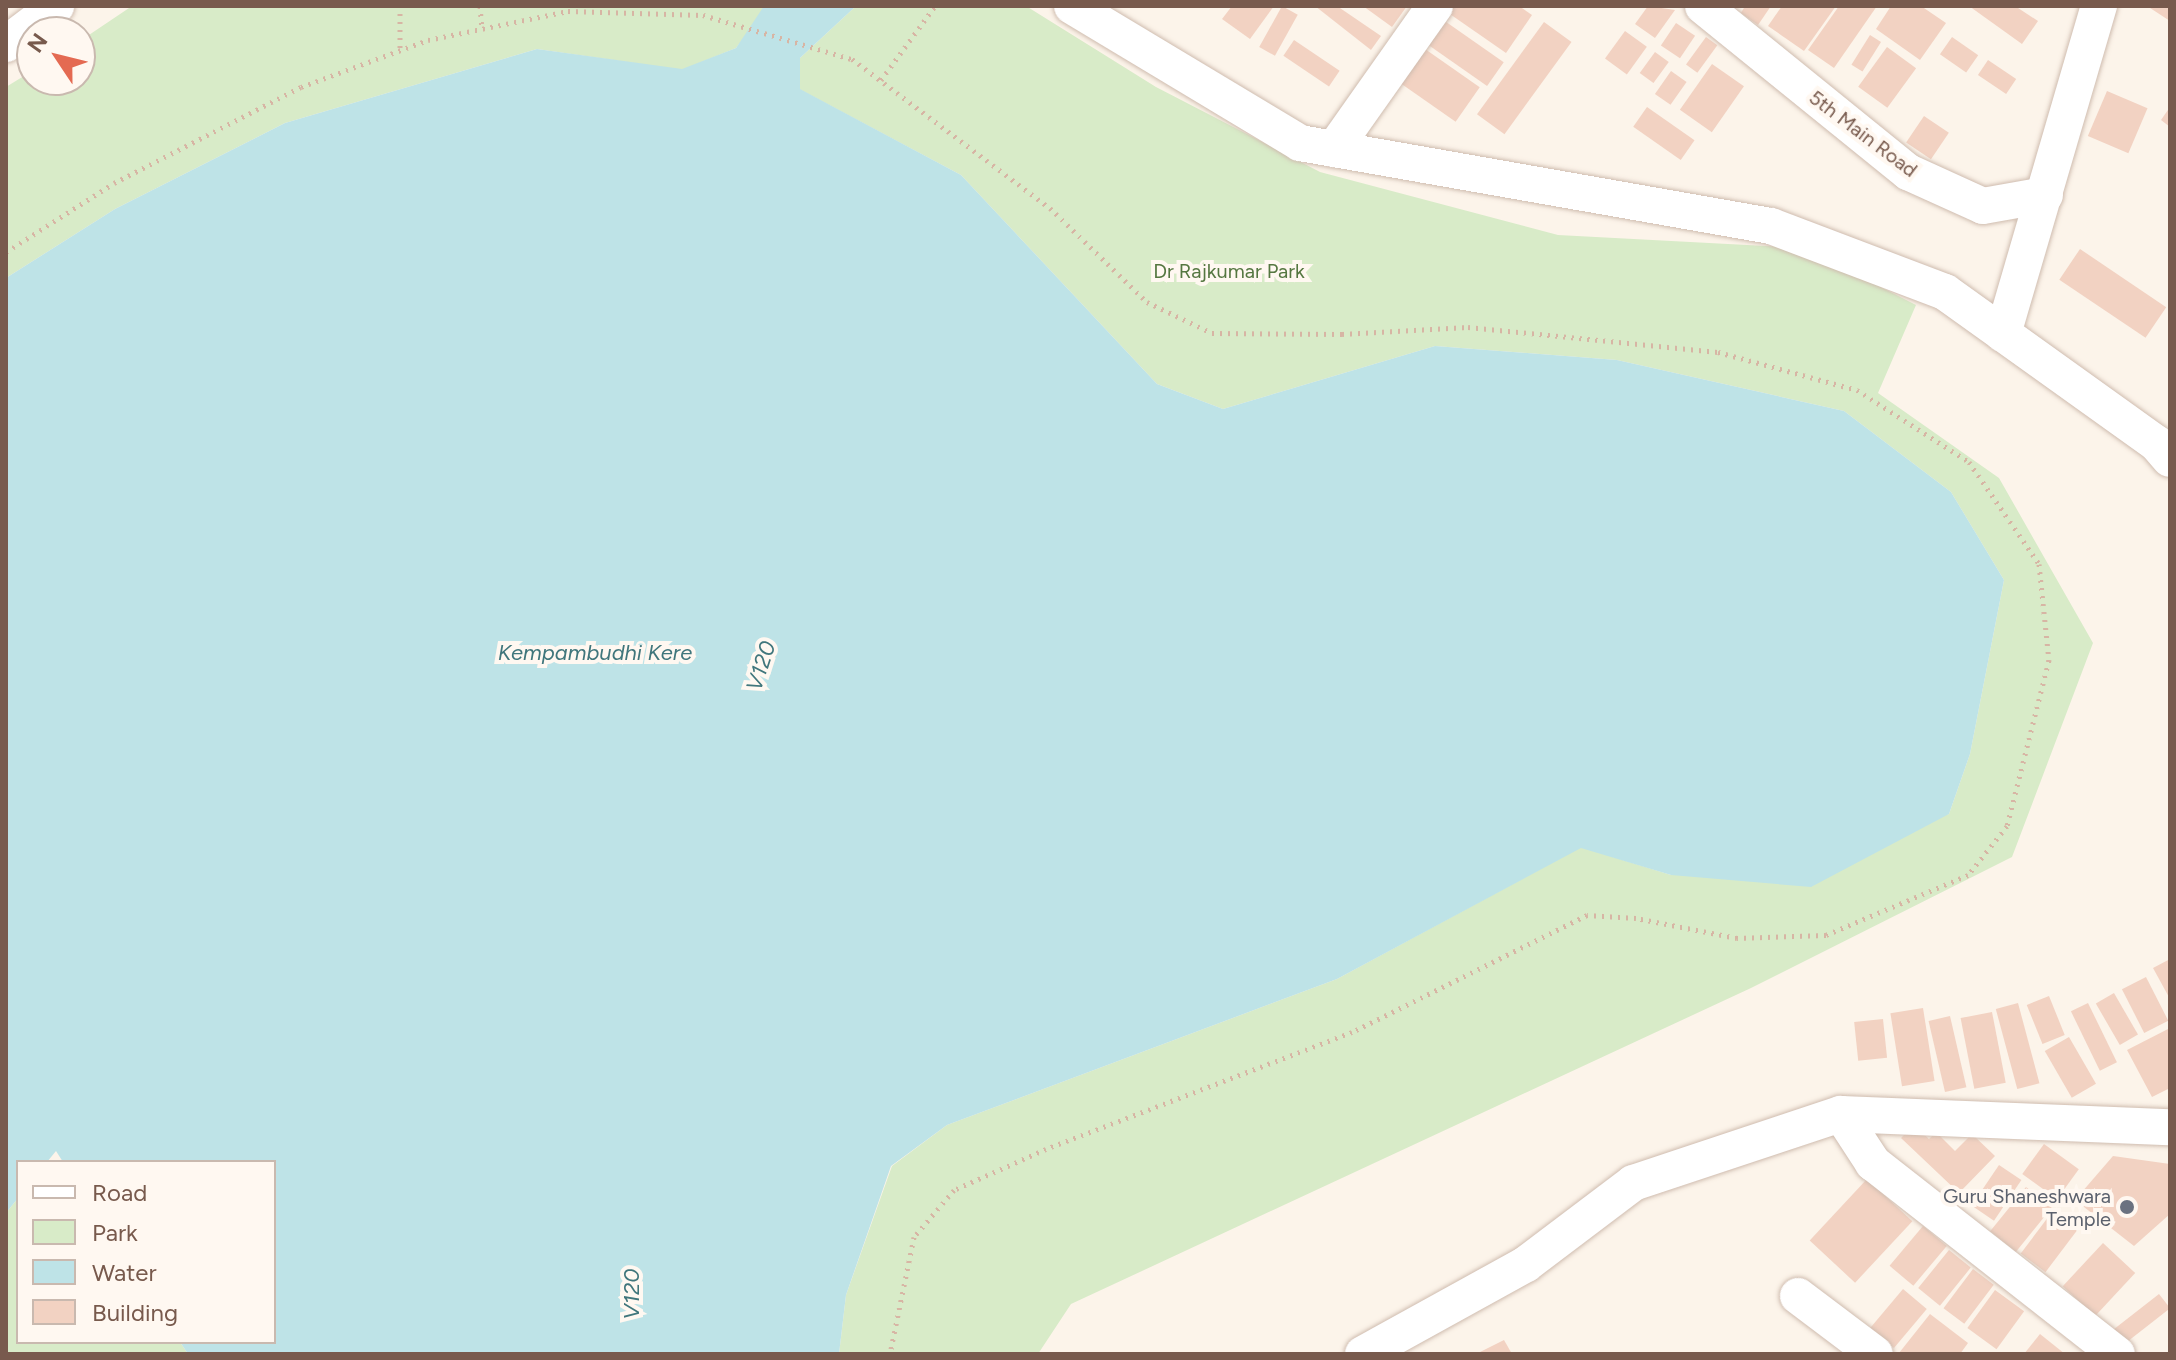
<!DOCTYPE html>
<html>
<head>
<meta charset="utf-8">
<style>
  body { margin:0 }
  #map { position:relative; width:2176px; height:1360px; overflow:hidden; background:#fcf4ea; font-family:Figtree,sans-serif }
  div>[style] { position:absolute }
  .green>* { inset:0; background:#d8ebc8 }
  .water>* { inset:0; background:#bee3e7 }
  .building>* { inset:0; background:#f2d2c2; transform-origin:0 0 }
  .path>* { height:5px; margin-top:-2.5px; transform-origin:0; background:repeating-linear-gradient(90deg,#d7b5a4 0 2px,transparent 0 8px) }
  .roads { filter:drop-shadow(0 0 2px #cfbcaf) drop-shadow(0 0 2px #cfbcaf) }
  .minor>* { height:36px; margin:-18px; padding:0 18px; transform-origin:18px; border-radius:18px; background:#fff }
  .dots>* { width:22px; height:22px; translate:-50% -50%; box-sizing:border-box; border:4px solid #fff8f1; border-radius:50% }
  span { translate:-50% -50%; white-space:nowrap; text-align:center; line-height:1.15; -webkit-text-stroke:8px #fff8f1; paint-order:stroke }
  .street-label { font-size:20px; color:#785a4d }
  .park-label { font-size:20px; color:#557741 }
  .worship-label { font-size:20px; color:#5b616d }
  .right { translate:-100% -50%; text-align:right }
  .water-label { font-size:22px; color:#40767c; font-style:italic }
  .frame { position:absolute; inset:0; border:8px solid #785a4d; pointer-events:none }
  .legend { position:absolute; left:16px; top:1160px; width:260px; height:184px; box-sizing:border-box; background:#fff8f1; border:2px solid #c9b9af; margin:0; padding:10px 14px; list-style:none; font-size:24px; color:#785a4d }
  .legend li { display:flex; align-items:center; gap:16px; height:40px }
  .legend b { width:40px; border:2px solid #c9b9af }
  .north { position:absolute; left:16px; top:16px; width:80px; height:80px; box-sizing:border-box; background:#fff8f1; border:2px solid #c9b9af; border-radius:50%; rotate:305deg; font-size:22px; font-weight:700; line-height:32px; text-align:center; color:#785a4d }
  .north::after { content:''; display:block; margin:auto; width:28px; height:36px; background:#e46a52; clip-path:polygon(50% 0,100% 100%,50% 72%,0 100%) }
</style>
</head>
<body>
<div id="map">
  <div class="green">
    <i style="clip-path:polygon(132px 6px,764px 6px,765px 10px,736px 48px,682px 70px,537px 49px,285px 123px,115px 209px,6px 278px,6px 87px,32px 71px,32px 80px,80px 80px,80px 41px)"></i>
    <i style="clip-path:polygon(856px 6px,1026px 6px,1156px 87px,1320px 172px,1558px 235px,1804px 248px,1916px 305px,1878px 393px,1999px 478px,2093px 643px,2012px 857px,1751px 988px,1071px 1304px,1038px 1354px,839px 1354px,846px 1295px,892px 1166px,947px 1125px,1337px 979px,1581px 847px,1671px 875px,1949px 814px,1970px 754px,2004px 580px,1951px 492px,1844px 411px,1617px 360px,1435px 346px,1223px 409px,1157px 384px,961px 175px,799px 89px,800px 58px)"></i>
    <i style="clip-path:polygon(6px 835px,9px 845px,6px 1028px)"></i>
    <i style="clip-path:polygon(18px 1198px,18px 1342px,180px 1342px,188px 1354px,6px 1354px,6px 1213px)"></i>
  </div>
  <div class="water">
    <i style="clip-path:polygon(764px 6px,856px 6px,800px 58px,800px 89px,961px 175px,1157px 384px,1223px 409px,1435px 346px,1617px 360px,1844px 411px,1951px 492px,2004px 580px,1970px 754px,1949px 814px,1811px 887px,1671px 875px,1581px 848px,1337px 979px,947px 1125px,891px 1166px,846px 1295px,839px 1354px,188px 1354px,180px 1342px,274px 1342px,274px 1162px,63px 1162px,56px 1151px,47px 1162px,18px 1162px,18px 1198px,6px 1213px,6px 278px,115px 209px,285px 123px,537px 49px,682px 69px,736px 48px)"></i>
  </div>
  <div class="building">
    <i style="clip-path:polygon(1232px 6px,1274px 6px,1250px 39px,1222px 19px)"></i>
    <i style="left:1282px;top:6px;width:18px;height:47px;rotate:29deg"></i>
    <i style="clip-path:polygon(1315px 6px,1337px 6px,1381px 36px,1371px 50px)"></i>
    <i style="clip-path:polygon(1363px 6px,1407px 6px,1392px 27px)"></i>
    <i style="clip-path:polygon(1451px 6px,1519px 6px,1532px 15px,1506px 53px,1447px 12px)"></i>
    <i style="clip-path:polygon(1648px 6px,1675px 10px,1655px 38px,1635px 24px)"></i>
    <i style="clip-path:polygon(1745px 6px,1771px 6px,1758px 25px,1741px 13px)"></i>
    <i style="clip-path:polygon(1782px 6px,1836px 6px,1804px 51px,1768px 26px)"></i>
    <i style="clip-path:polygon(1839px 6px,1877px 6px,1834px 68px,1808px 50px)"></i>
    <i style="clip-path:polygon(1891px 6px,1921px 6px,1946px 23px,1920px 60px,1876px 29px)"></i>
    <i style="clip-path:polygon(1969px 6px,2015px 6px,2038px 21px,2022px 44px)"></i>
    <i style="clip-path:polygon(2147px 6px,2170px 6px,2170px 21px)"></i>
    <i style="left:1439px;top:17px;width:79px;height:29px;rotate:35deg"></i>
    <i style="left:1544px;top:22px;width:34px;height:114px;rotate:36deg"></i>
    <i style="left:1676px;top:23px;width:23px;height:27px;rotate:34deg"></i>
    <i style="left:1625px;top:31px;width:27px;height:34px;rotate:36deg"></i>
    <i style="left:1870px;top:35px;width:13px;height:35px;rotate:32deg"></i>
    <i style="left:1706px;top:37px;width:14px;height:34px;rotate:36deg"></i>
    <i style="left:1952px;top:37px;width:32px;height:21px;rotate:35deg"></i>
    <i style="left:1294px;top:40px;width:55px;height:19px;rotate:34deg"></i>
    <i style="left:1415px;top:42px;width:79px;height:42px;rotate:35deg"></i>
    <i style="left:1887px;top:47px;width:36px;height:49px;rotate:36deg"></i>
    <i style="left:1655px;top:52px;width:17px;height:26px;rotate:36deg"></i>
    <i style="left:1988px;top:60px;width:34px;height:18px;rotate:34deg"></i>
    <i style="left:1712px;top:64px;width:39px;height:56px;rotate:35deg"></i>
    <i style="left:1671px;top:71px;width:19px;height:28px;rotate:35deg"></i>
    <i style="left:2107px;top:91px;width:44px;height:49px;rotate:23deg"></i>
    <i style="left:1647px;top:107px;width:58px;height:24px;rotate:35deg"></i>
    <i style="clip-path:polygon(2170px 107px,2170px 127px,2161px 120px)"></i>
    <i style="left:1924px;top:116px;width:30px;height:32px;rotate:34deg"></i>
    <i style="left:2080px;top:249px;width:104px;height:37px;rotate:34deg"></i>
    <i style="clip-path:polygon(2170px 959px,2170px 999px,2153px 968px)"></i>
    <i style="left:2146px;top:977px;width:49px;height:27px;rotate:63deg"></i>
    <i style="left:2114px;top:993px;width:48px;height:21px;rotate:60deg"></i>
    <i style="left:2049px;top:996px;width:42px;height:24px;rotate:68deg"></i>
    <i style="left:2018px;top:1003px;width:83px;height:23px;rotate:75deg"></i>
    <i style="left:2088px;top:1003px;width:66px;height:19px;rotate:64deg"></i>
    <i style="left:1923px;top:1008px;width:74px;height:33px;rotate:81deg"></i>
    <i style="left:1992px;top:1012px;width:72px;height:32px;rotate:79deg"></i>
    <i style="left:1950px;top:1016px;width:73px;height:22px;rotate:77deg"></i>
    <i style="left:1883px;top:1019px;width:39px;height:29px;rotate:84deg"></i>
    <i style="clip-path:polygon(2170px 1028px,2170px 1088px,2152px 1097px,2127px 1050px)"></i>
    <i style="left:2069px;top:1037px;width:54px;height:28px;rotate:60deg"></i>
    <i style="clip-path:polygon(1914px 1125px,1929px 1139px,1936px 1132px,1955px 1151px,1972px 1134px,1995px 1156px,1959px 1193px,1901px 1138px)"></i>
    <i style="left:2044px;top:1144px;width:43px;height:37px;rotate:36deg"></i>
    <i style="clip-path:polygon(2113px 1156px,2170px 1164px,2170px 1214px,2134px 1246px,2075px 1200px)"></i>
    <i style="left:1999px;top:1165px;width:27px;height:49px;rotate:34deg"></i>
    <i style="left:1867px;top:1179px;width:62px;height:84px;rotate:43deg"></i>
    <i style="left:2026px;top:1187px;width:33px;height:57px;rotate:39deg"></i>
    <i style="left:2052px;top:1212px;width:31px;height:52px;rotate:37deg"></i>
    <i style="left:1923px;top:1226px;width:31px;height:52px;rotate:40deg"></i>
    <i style="left:2103px;top:1243px;width:44px;height:59px;rotate:43deg"></i>
    <i style="left:1949px;top:1250px;width:28px;height:49px;rotate:39deg"></i>
    <i style="left:1973px;top:1269px;width:26px;height:49px;rotate:37deg"></i>
    <i style="left:1903px;top:1289px;width:31px;height:51px;rotate:40deg"></i>
    <i style="left:1995px;top:1290px;width:36px;height:47px;rotate:36deg"></i>
    <i style="left:2159px;top:1294px;width:18px;height:65px;rotate:52deg"></i>
    <i style="clip-path:polygon(1930px 1314px,1968px 1343px,1960px 1354px,1899px 1353px)"></i>
    <i style="clip-path:polygon(2040px 1334px,2065px 1354px,2024px 1354px)"></i>
    <i style="clip-path:polygon(1504px 1340px,1512px 1354px,1476px 1354px)"></i>
  </div>
  <div class="path">
    <i style="left:400px;top:6px;width:45px;rotate:90deg"></i>
    <i style="left:480px;top:6px;width:23px;rotate:85deg"></i>
    <i style="left:881px;top:80px;width:92px;rotate:-53.9deg"></i>
    <i style="left:6px;top:252px;width:128px;rotate:-32.6deg"></i>
    <i style="left:114px;top:183px;width:210px;rotate:-27.2deg"></i>
    <i style="left:301px;top:87px;width:135px;rotate:-20.3deg"></i>
    <i style="left:428px;top:40px;width:143px;rotate:-11.7deg"></i>
    <i style="left:568px;top:11px;width:135px;rotate:1.7deg"></i>
    <i style="left:703px;top:15px;width:155px;rotate:16.5deg"></i>
    <i style="left:852px;top:59px;width:248px;rotate:37deg"></i>
    <i style="left:1050px;top:208px;width:135px;rotate:44.1deg"></i>
    <i style="left:1147px;top:302px;width:72px;rotate:25.5deg"></i>
    <i style="left:1212px;top:333px;width:130px;rotate:0.4deg"></i>
    <i style="left:1342px;top:334px;width:126px;rotate:-3.2deg"></i>
    <i style="left:1468px;top:327px;width:251px;rotate:5.7deg"></i>
    <i style="left:1718px;top:352px;width:144px;rotate:15.3deg"></i>
    <i style="left:1857px;top:390px;width:133px;rotate:32.7deg"></i>
    <i style="left:1969px;top:462px;width:124px;rotate:55.5deg"></i>
    <i style="left:2039px;top:564px;width:97px;rotate:84.1deg"></i>
    <i style="left:2049px;top:660px;width:171px;rotate:104.2deg"></i>
    <i style="left:2007px;top:826px;width:63px;rotate:128.5deg"></i>
    <i style="left:1968px;top:875px;width:154px;rotate:157.1deg"></i>
    <i style="left:1826px;top:935px;width:89px;rotate:178.1deg"></i>
    <i style="left:1737px;top:938px;width:103px;rotate:-168.8deg"></i>
    <i style="left:1636px;top:918px;width:49px;rotate:-176.5deg"></i>
    <i style="left:1587px;top:915px;width:263px;rotate:153.5deg"></i>
    <i style="left:1352px;top:1032px;width:328px;rotate:159.1deg"></i>
    <i style="left:1046px;top:1149px;width:101px;rotate:156deg"></i>
    <i style="left:954px;top:1190px;width:62px;rotate:130.4deg"></i>
    <i style="left:914px;top:1237px;width:119px;rotate:101.6deg"></i>
  </div>
  <div class="roads">
    <div class="minor">
      <i style="left:1072px;top:6px;width:266px;rotate:31deg"></i>
      <i style="left:1300px;top:143px;width:478px;rotate:10deg"></i>
      <i style="left:1771px;top:226px;width:186px;rotate:20.8deg"></i>
      <i style="left:1945px;top:292px;width:259px;rotate:35.6deg"></i>
      <i style="left:2156px;top:443px;width:21px;rotate:49deg"></i>
      <i style="left:1703px;top:6px;width:264px;rotate:39deg"></i>
      <i style="left:1908px;top:172px;width:82px;rotate:24.4deg"></i>
      <i style="left:1983px;top:206px;width:63px;rotate:-10.1deg"></i>
      <i style="left:6px;top:44px;width:63px;rotate:-37.2deg"></i>
      <i style="left:1334px;top:149px;width:175px;rotate:-54.8deg"></i>
      <i style="left:2003px;top:334px;width:342px;rotate:-73.7deg"></i>
      <i style="left:1841px;top:1114px;width:329px;rotate:2.3deg"></i>
      <i style="left:1798px;top:1296px;width:96px;rotate:37deg"></i>
      <i style="left:1363px;top:1354px;width:186px;rotate:-28.9deg"></i>
      <i style="left:1526px;top:1264px;width:134px;rotate:-37.1deg"></i>
      <i style="left:1633px;top:1183px;width:219px;rotate:-18.4deg"></i>
      <i style="left:1841px;top:1114px;width:59px;rotate:56.9deg"></i>
      <i style="left:1873px;top:1163px;width:310px;rotate:38.1deg"></i>
    </div>
  </div>
  <div class="dots">
    <i style="left:2127px;top:1207px;background:#6b7280"></i>
  </div>
  <div class="street-label">
    <span style="left:1863px;top:134px;rotate:37deg">5th Main Road</span>
  </div>
  <div class="park-label">
    <span style="left:1229px;top:271px">Dr Rajkumar Park</span>
  </div>
  <div class="worship-label">
    <span class="right" style="left:2111px;top:1208px">Guru Shaneshwara<br>Temple</span>
  </div>
  <div class="water-label">
    <span style="left:595px;top:653px">Kempambudhi Kere</span>
    <span style="left:761px;top:666px;rotate:-72deg">V120</span>
    <span style="left:632px;top:1294px;rotate:-90deg">V120</span>
  </div>
  <div class="frame"></div>
  <ul class="legend">
  <li><b style="height:10px;background:#fff"></b>Road</li>
  <li><b style="height:22px;background:#d8ebc8"></b>Park</li>
  <li><b style="height:22px;background:#bee3e7"></b>Water</li>
  <li><b style="height:22px;background:#f2d2c2"></b>Building</li>
  </ul>
  <div class="north">N</div>
</div>
</body>
</html>
